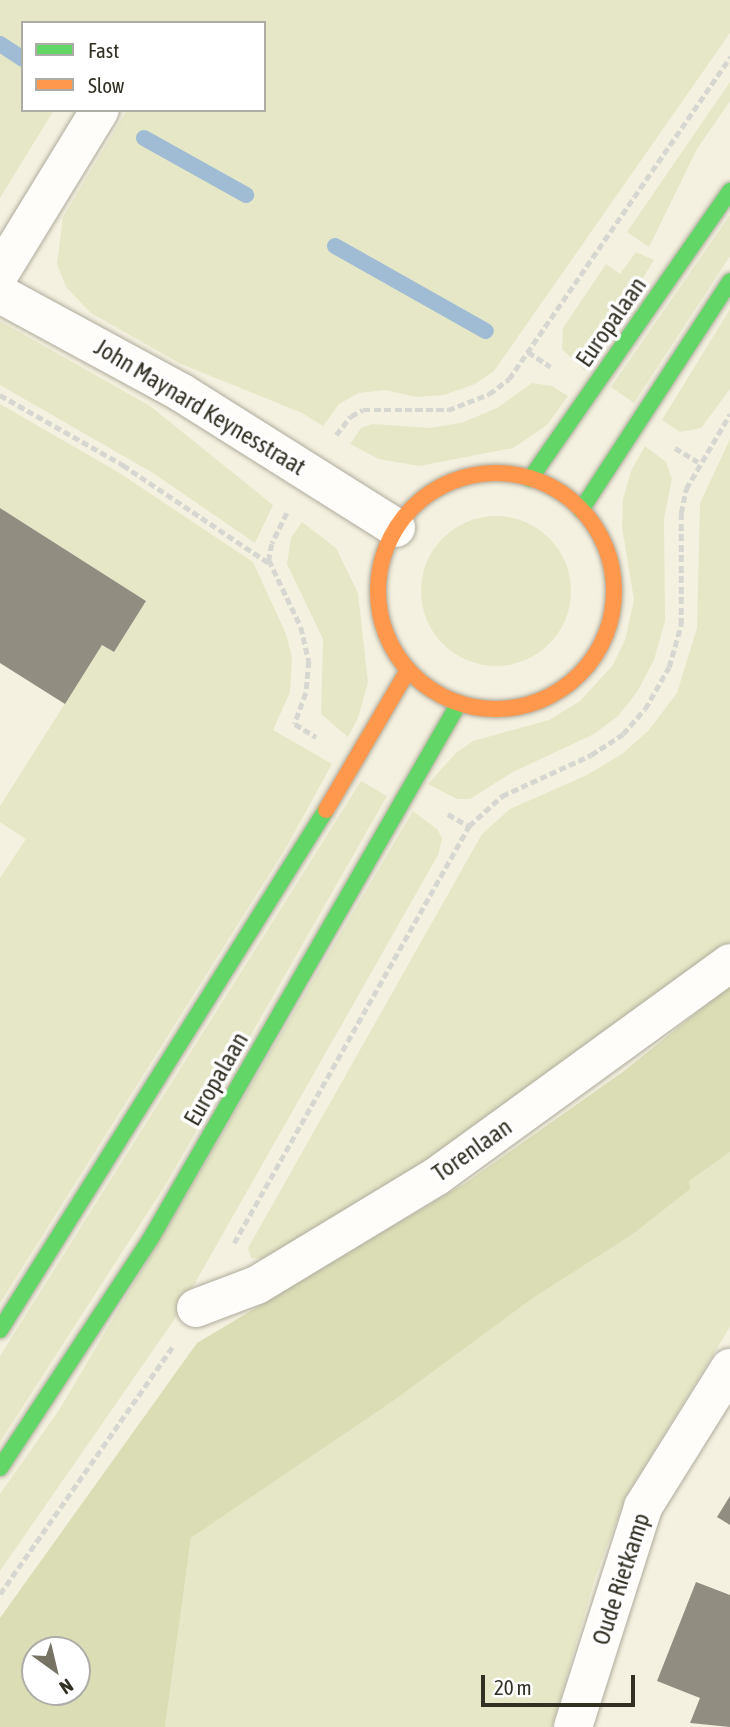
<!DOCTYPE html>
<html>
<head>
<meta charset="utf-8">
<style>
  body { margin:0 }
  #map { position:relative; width:730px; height:1727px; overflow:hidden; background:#f5f1e0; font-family:"Asap Condensed",sans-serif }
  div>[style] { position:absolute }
  .green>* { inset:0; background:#e6e7c6 }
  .round { border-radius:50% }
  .forest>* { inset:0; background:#dbddb5 }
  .stream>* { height:16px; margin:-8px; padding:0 8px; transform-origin:8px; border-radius:8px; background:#9fbcd4 }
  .building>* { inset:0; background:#918e81 }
  .path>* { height:4.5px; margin-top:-2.25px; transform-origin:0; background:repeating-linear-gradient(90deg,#d7d7d2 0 7px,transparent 0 10.5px) }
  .roads { filter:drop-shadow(0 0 2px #aeab9d) drop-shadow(0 0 2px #aeab9d) }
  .street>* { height:38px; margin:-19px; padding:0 19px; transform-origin:19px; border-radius:19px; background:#fefdfa }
  .fast>* { height:16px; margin:-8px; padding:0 8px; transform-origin:8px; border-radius:8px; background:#63d668 }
  .slow>* { height:16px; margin:-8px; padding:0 8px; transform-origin:8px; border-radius:8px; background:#ff974d }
  .slow>.ring { margin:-8px; padding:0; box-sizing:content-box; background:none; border:16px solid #ff974d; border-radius:50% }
  span { translate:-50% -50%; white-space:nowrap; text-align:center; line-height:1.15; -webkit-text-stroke:7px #fff; paint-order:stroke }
  .street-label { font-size:24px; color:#322f23 }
  .legend { position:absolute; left:21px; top:21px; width:245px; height:91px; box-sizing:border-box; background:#fff; border:2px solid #adaca7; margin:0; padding:9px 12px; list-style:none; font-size:21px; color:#322f23 }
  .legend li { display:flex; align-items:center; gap:14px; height:35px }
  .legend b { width:35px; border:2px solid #adaca7 }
  .north { position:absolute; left:21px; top:1636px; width:70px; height:70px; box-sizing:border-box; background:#fff; border:2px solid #adaca7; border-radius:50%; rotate:146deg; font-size:19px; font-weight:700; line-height:28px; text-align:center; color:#322f23 }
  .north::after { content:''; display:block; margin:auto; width:24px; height:32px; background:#767365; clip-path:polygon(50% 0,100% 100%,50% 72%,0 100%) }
  .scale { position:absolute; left:481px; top:1675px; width:154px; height:32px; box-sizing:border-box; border:4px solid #322f23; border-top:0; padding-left:9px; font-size:21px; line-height:24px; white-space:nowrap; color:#322f23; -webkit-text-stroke:5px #fff; paint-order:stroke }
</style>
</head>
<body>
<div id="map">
  <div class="green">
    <i style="clip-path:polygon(0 0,730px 0,730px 33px,494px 371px,475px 384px,444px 395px,416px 397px,385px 390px,359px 393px,339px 404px,323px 426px,302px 413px,181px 364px,91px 313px,66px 287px,57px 264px,63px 217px,127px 110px,264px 110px,264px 23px,23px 23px,23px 110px,54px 110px,0 198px)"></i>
    <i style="clip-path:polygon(730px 82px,730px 101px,697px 149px,649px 247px,627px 232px)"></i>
    <i style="clip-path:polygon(730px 215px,730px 256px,634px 403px,611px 387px)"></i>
    <i style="clip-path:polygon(636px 252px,654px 260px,585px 371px,562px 349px,563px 328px,606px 264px,620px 274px)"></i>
    <i style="clip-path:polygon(730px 309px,730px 389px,701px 428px,680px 432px,662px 420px)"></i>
    <i style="clip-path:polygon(0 321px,150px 406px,273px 505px,255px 543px,153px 473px,0 385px)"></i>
    <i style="clip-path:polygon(532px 383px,552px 386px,568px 396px,547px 425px,513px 448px,419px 466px,379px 459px,350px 444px,361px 428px,373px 424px,430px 428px,461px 423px,497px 408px)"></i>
    <i style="clip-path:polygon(0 404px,118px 472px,253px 562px,286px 634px,292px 658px,290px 692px,273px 730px,332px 764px,287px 846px,0 1303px,0 878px,26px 839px,0 822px,0 806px,102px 645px,114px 652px,146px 601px,0 508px)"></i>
    <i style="clip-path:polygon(730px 439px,730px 942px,571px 1067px,275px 1259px,251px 1258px,248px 1248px,482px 834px,510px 809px,587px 775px,622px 754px,648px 731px,677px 693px,697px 628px,700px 503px)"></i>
    <i style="clip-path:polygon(645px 446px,666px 462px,672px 479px,664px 518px,665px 621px,654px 660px,637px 692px,618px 716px,594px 734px,511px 773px,470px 799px,457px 799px,428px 784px,456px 753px,473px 741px,549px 720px,580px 701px,613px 665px,625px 640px,634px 600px,622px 527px,623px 499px,631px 471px)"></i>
    <i class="round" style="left:421px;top:516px;width:150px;height:150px"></i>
    <i style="clip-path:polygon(302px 522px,336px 548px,358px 593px,368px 682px,358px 718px,348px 737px,321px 714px,323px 639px,287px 564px,291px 538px)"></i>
    <i style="clip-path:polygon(361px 781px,387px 796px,166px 1184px,0 1442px,0 1356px)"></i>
    <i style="clip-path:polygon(413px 811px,438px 830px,442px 839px,438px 855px,174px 1320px,0 1571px,0 1494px,59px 1410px)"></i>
    <i style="clip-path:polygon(730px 1152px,730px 1327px,626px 1496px,595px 1578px,552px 1727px,165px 1727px,191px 1538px,393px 1401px,533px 1298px,630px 1236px,689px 1181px)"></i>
  </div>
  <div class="forest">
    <i style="clip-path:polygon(evenodd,730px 986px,730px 1152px,689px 1181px,690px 1189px,630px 1236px,533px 1298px,393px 1401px,191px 1538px,165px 1727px,0 1727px,0 1618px,197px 1343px,467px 1182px,624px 1071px,730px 986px,35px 1650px,77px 1650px,77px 1692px,35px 1692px,35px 1650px)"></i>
  </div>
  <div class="stream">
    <i style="left:0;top:44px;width:27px;rotate:33deg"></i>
    <i style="left:144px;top:138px;width:117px;rotate:29.2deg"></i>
    <i style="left:335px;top:246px;width:173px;rotate:29.4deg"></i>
  </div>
  <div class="building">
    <i style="clip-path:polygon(0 508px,146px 601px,114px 652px,102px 645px,65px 704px,0 663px)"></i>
    <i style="clip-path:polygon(730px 1496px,730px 1525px,717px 1517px)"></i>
    <i style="clip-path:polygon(696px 1582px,730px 1595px,730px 1727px,690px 1723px,700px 1698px,657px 1681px)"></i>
  </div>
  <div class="path">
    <i style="left:528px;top:352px;width:27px;rotate:33deg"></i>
    <i style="left:0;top:395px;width:142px;rotate:29.6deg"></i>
    <i style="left:123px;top:465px;width:176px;rotate:33.9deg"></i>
    <i style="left:336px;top:435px;width:24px;rotate:-52deg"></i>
    <i style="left:351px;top:416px;width:13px;rotate:-27deg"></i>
    <i style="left:363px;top:410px;width:85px"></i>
    <i style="left:448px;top:410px;width:44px;rotate:-21.3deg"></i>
    <i style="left:489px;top:394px;width:25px;rotate:-37deg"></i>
    <i style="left:509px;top:379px;width:391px;rotate:-55.5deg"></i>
    <i style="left:675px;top:448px;width:27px;rotate:31deg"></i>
    <i style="left:287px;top:513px;width:34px;rotate:116deg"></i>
    <i style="left:272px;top:544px;width:16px;rotate:101deg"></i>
    <i style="left:269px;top:560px;width:74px;rotate:64.5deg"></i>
    <i style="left:301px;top:627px;width:35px;rotate:77deg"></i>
    <i style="left:309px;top:661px;width:32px;rotate:95deg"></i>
    <i style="left:306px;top:693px;width:33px;rotate:110deg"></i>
    <i style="left:295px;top:724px;width:25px;rotate:32deg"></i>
    <i style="left:448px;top:814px;width:24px;rotate:30deg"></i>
    <i style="left:469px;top:826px;width:45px;rotate:-42.3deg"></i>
    <i style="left:502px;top:796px;width:98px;rotate:-24.7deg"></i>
    <i style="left:591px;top:755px;width:38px;rotate:-33deg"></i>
    <i style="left:623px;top:734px;width:33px;rotate:-49deg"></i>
    <i style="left:645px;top:709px;width:48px;rotate:-60.3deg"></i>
    <i style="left:669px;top:667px;width:44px;rotate:-74.1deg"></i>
    <i style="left:681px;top:625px;width:112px;rotate:-90deg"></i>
    <i style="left:681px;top:513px;width:25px;rotate:-78deg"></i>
    <i style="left:686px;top:489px;width:87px;rotate:-59.6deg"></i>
    <i style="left:234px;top:1243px;width:479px;rotate:-60.6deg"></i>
    <i style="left:0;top:1594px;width:301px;rotate:-55.1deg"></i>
  </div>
  <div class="roads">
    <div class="street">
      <i style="left:0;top:273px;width:191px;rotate:-58.5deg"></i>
      <i style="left:0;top:294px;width:207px;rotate:28.5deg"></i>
      <i style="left:182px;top:393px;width:253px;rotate:32.2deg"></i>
      <i style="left:196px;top:1308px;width:65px;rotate:-20.7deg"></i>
      <i style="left:257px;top:1285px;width:210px;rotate:-31.2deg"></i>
      <i style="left:437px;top:1176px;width:362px;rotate:-36deg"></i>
      <i style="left:573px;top:1727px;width:231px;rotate:-72.3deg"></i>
      <i style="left:643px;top:1507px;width:164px;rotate:-58deg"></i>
    </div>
    <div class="fast">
      <i style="left:530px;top:479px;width:351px;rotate:-55.2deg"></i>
      <i style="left:581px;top:510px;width:273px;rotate:-56.9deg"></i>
      <i style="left:0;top:1330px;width:614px;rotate:-57.92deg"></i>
      <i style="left:0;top:1468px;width:275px;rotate:-56.7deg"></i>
      <i style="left:151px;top:1238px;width:617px;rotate:-60.07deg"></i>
    </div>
    <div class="slow">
      <i class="ring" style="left:378px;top:473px;width:220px;height:220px"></i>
      <i style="left:326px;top:810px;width:162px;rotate:-59.6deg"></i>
    </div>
  </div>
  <div class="street-label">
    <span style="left:611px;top:322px;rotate:-55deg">Europalaan</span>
    <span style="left:200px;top:407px;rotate:31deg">John Maynard Keynesstraat</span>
    <span style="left:216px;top:1079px;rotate:-60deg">Europalaan</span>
    <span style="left:472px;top:1150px;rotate:-35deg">Torenlaan</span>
    <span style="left:621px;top:1579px;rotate:-72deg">Oude Rietkamp</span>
  </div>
  <ul class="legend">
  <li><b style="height:9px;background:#63d668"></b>Fast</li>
  <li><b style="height:9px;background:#ff974d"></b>Slow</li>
  </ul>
  <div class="north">N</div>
  <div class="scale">20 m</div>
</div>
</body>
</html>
